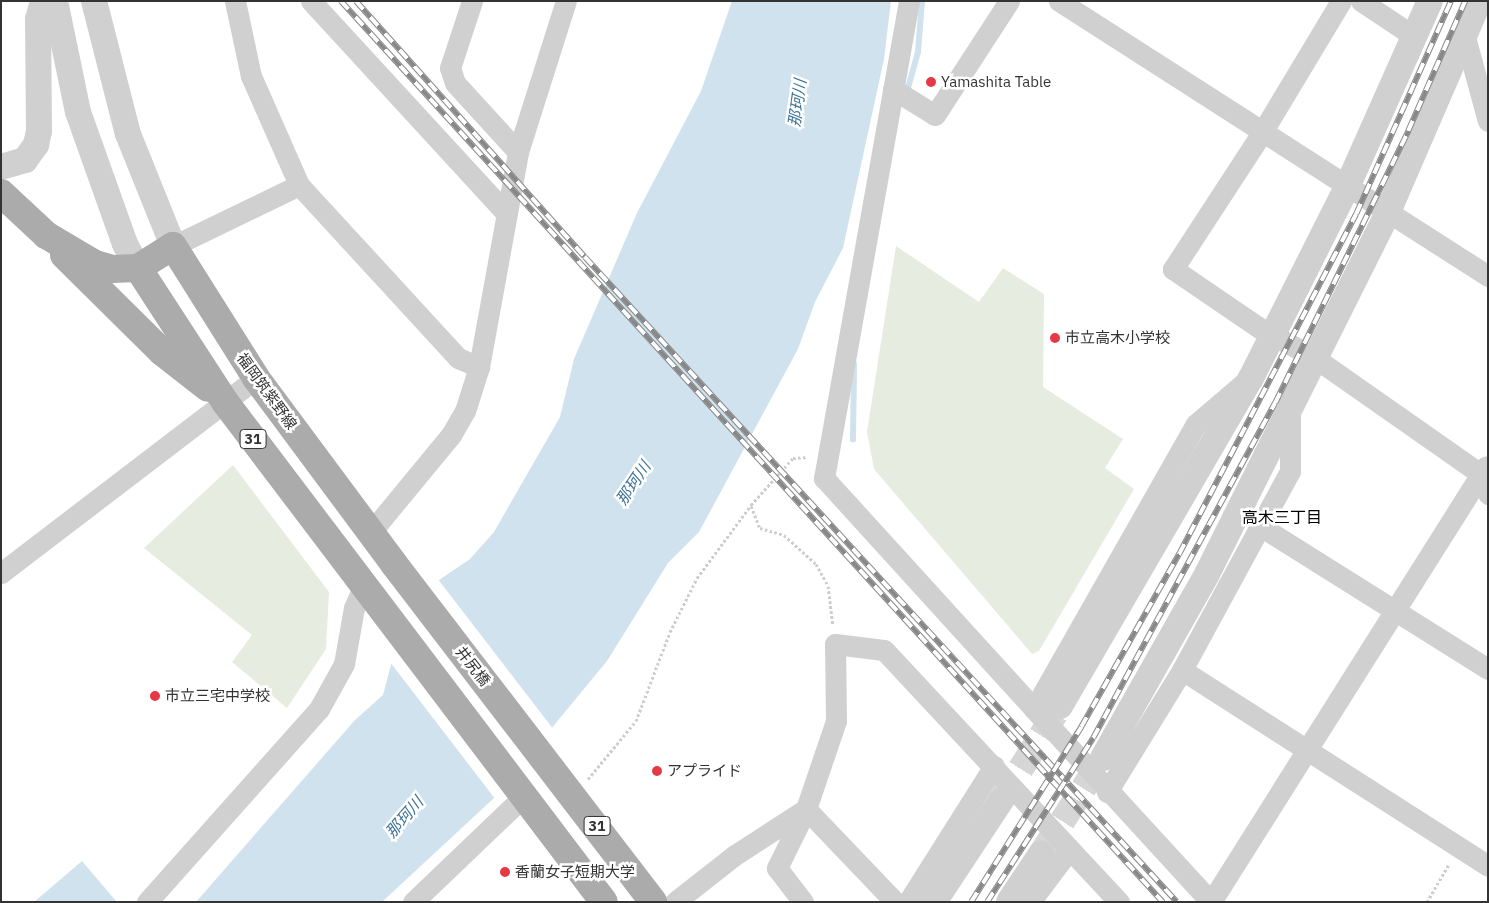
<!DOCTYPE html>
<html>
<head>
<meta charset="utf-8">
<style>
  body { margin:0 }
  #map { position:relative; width:1489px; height:903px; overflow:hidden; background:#fff; font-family:"IBM Plex Sans","Noto Sans JP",sans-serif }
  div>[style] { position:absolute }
  .green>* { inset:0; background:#e6ecdf }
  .water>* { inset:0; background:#cfe2ee }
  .pier>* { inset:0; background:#fff }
  .stream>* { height:5.5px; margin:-2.75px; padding:0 2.75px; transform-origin:2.75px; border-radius:2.75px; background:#cfe2ee }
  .tertiary-tunnel>* { height:26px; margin-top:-13px; transform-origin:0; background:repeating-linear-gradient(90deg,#d6d6d6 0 26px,transparent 0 39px) }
  .path>* { height:3px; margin-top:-1.5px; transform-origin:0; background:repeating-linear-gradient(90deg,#cdcdcd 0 2.5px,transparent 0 5px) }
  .minor>* { height:21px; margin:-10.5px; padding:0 10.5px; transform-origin:10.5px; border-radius:10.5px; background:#d0d0d0 }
  .tertiary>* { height:26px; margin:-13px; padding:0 13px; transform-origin:13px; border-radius:13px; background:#d0d0d0 }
  .primary>* { height:28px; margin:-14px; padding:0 14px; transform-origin:14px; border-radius:14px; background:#ababab }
  .rail>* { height:5.5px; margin-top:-2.75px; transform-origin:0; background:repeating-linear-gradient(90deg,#fff 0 11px,#888 0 22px); box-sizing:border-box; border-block:1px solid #888 }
  .dots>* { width:14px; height:14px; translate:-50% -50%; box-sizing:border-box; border:2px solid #fff; border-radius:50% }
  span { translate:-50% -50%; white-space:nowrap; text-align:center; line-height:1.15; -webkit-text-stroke:5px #fff; paint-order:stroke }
  .shield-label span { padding:1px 4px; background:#fff; border:1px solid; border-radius:4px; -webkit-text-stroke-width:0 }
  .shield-label { font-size:14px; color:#333; font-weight:700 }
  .poi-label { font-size:15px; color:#333 }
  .left { translate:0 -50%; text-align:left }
  .street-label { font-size:15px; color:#333 }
  .water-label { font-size:16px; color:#3f7597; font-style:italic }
  .neighbourhood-label { font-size:16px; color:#000 }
  .frame { position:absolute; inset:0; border:2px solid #333; pointer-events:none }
</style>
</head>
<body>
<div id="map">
  <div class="green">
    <i style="clip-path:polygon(896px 246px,979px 302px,1003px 268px,1044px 294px,1043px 387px,1123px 439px,1105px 468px,1134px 489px,1039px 651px,1032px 654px,874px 469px,867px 432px)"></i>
    <i style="clip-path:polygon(233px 465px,329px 592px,326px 649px,287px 708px,232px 662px,252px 635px,144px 548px)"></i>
  </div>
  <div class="water">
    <i style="clip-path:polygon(732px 1px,891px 1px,884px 59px,843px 248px,815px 302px,798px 349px,699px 532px,668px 563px,607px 661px,494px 798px,382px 902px,196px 902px,355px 720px,383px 695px,392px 661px,439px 580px,470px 559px,494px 532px,560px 417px,574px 359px,637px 213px,701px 91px)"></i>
    <i style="clip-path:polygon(82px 861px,116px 901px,34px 902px)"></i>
  </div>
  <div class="pier">
    <i style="clip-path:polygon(437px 578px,554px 730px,496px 800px,390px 662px)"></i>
  </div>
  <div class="stream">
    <i style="left:907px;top:92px;width:41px;rotate:-74.6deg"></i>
    <i style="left:918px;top:52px;width:51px;rotate:-85.5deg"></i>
    <i style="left:853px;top:440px;width:75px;rotate:-89.2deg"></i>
  </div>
  <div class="tertiary-tunnel">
    <i style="left:1000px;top:802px;width:113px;rotate:-58deg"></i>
    <i style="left:1041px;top:854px;width:114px;rotate:-57.1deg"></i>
  </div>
  <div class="path">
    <i style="left:751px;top:506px;width:24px;rotate:68deg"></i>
    <i style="left:760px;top:528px;width:25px;rotate:16deg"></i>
    <i style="left:784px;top:535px;width:43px;rotate:42.2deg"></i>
    <i style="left:816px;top:564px;width:25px;rotate:61deg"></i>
    <i style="left:828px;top:586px;width:39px;rotate:83deg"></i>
    <i style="left:588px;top:779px;width:75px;rotate:-50.4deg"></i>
    <i style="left:636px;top:721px;width:95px;rotate:-69.1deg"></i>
    <i style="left:670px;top:632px;width:60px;rotate:-63.4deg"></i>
    <i style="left:697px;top:578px;width:91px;rotate:-53.5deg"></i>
    <i style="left:751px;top:505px;width:63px;rotate:-48.2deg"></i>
    <i style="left:793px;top:458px;width:14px;rotate:-4deg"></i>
    <i style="left:1427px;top:902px;width:44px;rotate:-59.9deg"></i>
  </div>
  <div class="minor">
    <i style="left:235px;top:1px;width:77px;rotate:78deg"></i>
    <i style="left:251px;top:76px;width:119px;rotate:66.2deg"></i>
    <i style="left:311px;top:1px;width:289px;rotate:47.4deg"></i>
    <i style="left:909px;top:1px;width:485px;rotate:100.1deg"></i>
    <i style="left:824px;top:478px;width:312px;rotate:47.7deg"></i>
    <i style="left:1034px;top:709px;width:328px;rotate:-60.4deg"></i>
    <i style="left:1196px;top:424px;width:63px;rotate:-40.5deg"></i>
    <i style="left:1059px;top:1px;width:510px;rotate:32.66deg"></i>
    <i style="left:1341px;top:1px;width:152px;rotate:121deg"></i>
    <i style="left:1263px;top:131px;width:165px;rotate:123.1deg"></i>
    <i style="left:1173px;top:269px;width:103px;rotate:34.3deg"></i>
    <i style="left:1258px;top:327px;width:65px;rotate:28.5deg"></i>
    <i style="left:1315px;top:358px;width:204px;rotate:35deg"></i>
    <i style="left:1482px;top:475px;width:20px;rotate:72deg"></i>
    <i style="left:1361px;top:1px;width:65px;rotate:33.7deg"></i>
    <i style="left:1465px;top:37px;width:87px;rotate:74.7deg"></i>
    <i style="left:893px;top:89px;width:49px;rotate:31.8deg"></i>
    <i style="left:935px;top:115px;width:136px;rotate:-57deg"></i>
    <i style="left:518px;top:152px;width:158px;rotate:-72.4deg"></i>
    <i style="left:173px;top:246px;width:140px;rotate:-25.8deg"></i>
    <i style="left:299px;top:185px;width:235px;rotate:47.4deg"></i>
    <i style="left:458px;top:358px;width:23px;rotate:23deg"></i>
    <i style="left:1260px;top:526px;width:269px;rotate:32.1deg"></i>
    <i style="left:371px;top:532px;width:126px;rotate:-50.5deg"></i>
    <i style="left:451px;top:435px;width:28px;rotate:-60deg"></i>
    <i style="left:465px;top:411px;width:46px;rotate:-72.3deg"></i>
    <i style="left:479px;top:367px;width:219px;rotate:-79.7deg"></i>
    <i style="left:518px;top:152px;width:93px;rotate:-132.4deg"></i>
    <i style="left:455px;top:83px;width:16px;rotate:-108deg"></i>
    <i style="left:450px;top:68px;width:71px;rotate:-71.8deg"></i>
    <i style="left:1px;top:573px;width:321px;rotate:-37.4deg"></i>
    <i style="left:1182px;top:670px;width:363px;rotate:32.6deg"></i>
    <i style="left:1034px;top:709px;width:259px;rotate:47.5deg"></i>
    <i style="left:1107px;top:792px;width:143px;rotate:-58.4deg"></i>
    <i style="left:1182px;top:670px;width:226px;rotate:-61.5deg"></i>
    <i style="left:1290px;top:471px;width:64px;rotate:-90deg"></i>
    <i style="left:147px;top:902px;width:259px;rotate:-48.3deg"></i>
    <i style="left:319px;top:709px;width:51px;rotate:-60.9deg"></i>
    <i style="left:344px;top:664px;width:57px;rotate:-79.9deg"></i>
    <i style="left:354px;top:608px;width:25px;rotate:-67deg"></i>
    <i style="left:413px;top:902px;width:153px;rotate:-43.7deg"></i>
    <i style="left:675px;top:902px;width:76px;rotate:-38.1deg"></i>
    <i style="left:735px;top:855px;width:85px;rotate:-32.9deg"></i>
    <i style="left:803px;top:902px;width:43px;rotate:-127.4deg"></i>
    <i style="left:777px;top:868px;width:66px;rotate:-63.8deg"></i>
    <i style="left:895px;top:902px;width:129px;rotate:-133.7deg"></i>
    <i style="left:806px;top:809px;width:93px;rotate:-71.2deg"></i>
    <i style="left:836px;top:721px;width:77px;rotate:-90.7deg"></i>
    <i style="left:835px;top:644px;width:49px;rotate:7deg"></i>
    <i style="left:884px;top:650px;width:345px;rotate:47deg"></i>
    <i style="left:908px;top:902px;width:161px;rotate:-57.7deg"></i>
    <i style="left:1030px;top:902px;width:65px;rotate:-53.1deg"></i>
    <i style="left:1211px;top:902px;width:515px;rotate:-57.76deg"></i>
  </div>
  <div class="tertiary">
    <i style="left:55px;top:1px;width:113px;rotate:78.3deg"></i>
    <i style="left:78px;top:112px;width:140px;rotate:70.4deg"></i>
    <i style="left:125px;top:244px;width:27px;rotate:62deg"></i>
    <i style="left:94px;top:1px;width:137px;rotate:75.7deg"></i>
    <i style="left:128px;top:134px;width:121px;rotate:68.1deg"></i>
    <i style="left:1px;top:167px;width:25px;rotate:-16deg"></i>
    <i style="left:25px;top:160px;width:19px;rotate:-54deg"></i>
    <i style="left:36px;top:145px;width:14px;rotate:-78deg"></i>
    <i style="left:39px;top:131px;width:112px;rotate:-90.5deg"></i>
    <i style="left:38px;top:19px;width:19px;rotate:-74deg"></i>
    <i style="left:1060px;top:706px;width:380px;rotate:-59.8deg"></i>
    <i style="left:1251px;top:378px;width:216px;rotate:-63.3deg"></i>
    <i style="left:1348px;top:185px;width:201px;rotate:-66deg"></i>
    <i style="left:1103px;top:758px;width:211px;rotate:-60.5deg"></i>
    <i style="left:1207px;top:574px;width:402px;rotate:-63.4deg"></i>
    <i style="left:1387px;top:214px;width:232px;rotate:-66.6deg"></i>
    <i style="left:934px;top:902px;width:120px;rotate:-56.6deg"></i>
    <i style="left:1009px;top:902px;width:58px;rotate:-56.3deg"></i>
  </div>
  <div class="primary">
    <i style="left:1px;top:193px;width:62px;rotate:43deg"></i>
    <i style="left:46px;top:235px;width:57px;rotate:30.6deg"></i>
    <i style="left:95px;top:264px;width:18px;rotate:16deg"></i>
    <i style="left:112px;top:269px;width:26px;rotate:-2deg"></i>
    <i style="left:138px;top:268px;width:41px;rotate:-32.2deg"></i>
    <i style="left:173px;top:246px;width:156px;rotate:57.8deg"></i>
    <i style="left:256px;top:378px;width:232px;rotate:53.4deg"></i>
    <i style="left:394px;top:564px;width:426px;rotate:52.5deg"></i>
    <i style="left:64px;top:255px;width:138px;rotate:44.7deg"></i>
    <i style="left:162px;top:352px;width:58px;rotate:38deg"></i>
    <i style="left:138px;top:268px;width:160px;rotate:57deg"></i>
    <i style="left:225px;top:402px;width:627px;rotate:52.84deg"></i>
  </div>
  <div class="rail">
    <i style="left:341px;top:1px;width:1220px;rotate:47.63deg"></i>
    <i style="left:356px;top:1px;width:343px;rotate:48.2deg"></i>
    <i style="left:585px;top:257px;width:875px;rotate:47.45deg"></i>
    <i style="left:971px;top:902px;width:207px;rotate:-57.8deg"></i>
    <i style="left:1081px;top:727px;width:199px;rotate:-60.5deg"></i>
    <i style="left:1179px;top:554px;width:383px;rotate:-62.5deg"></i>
    <i style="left:1356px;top:214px;width:233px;rotate:-66deg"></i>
    <i style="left:987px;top:902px;width:195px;rotate:-57.1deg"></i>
    <i style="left:1093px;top:738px;width:381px;rotate:-61.5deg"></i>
    <i style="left:1275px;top:403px;width:303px;rotate:-63.9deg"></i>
    <i style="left:1408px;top:131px;width:142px;rotate:-66.3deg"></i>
  </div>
  <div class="dots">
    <i style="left:931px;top:82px;background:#e63946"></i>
    <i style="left:1055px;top:338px;background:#e63946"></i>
    <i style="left:155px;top:696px;background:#e63946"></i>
    <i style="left:657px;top:771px;background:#e63946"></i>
    <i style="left:505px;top:872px;background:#e63946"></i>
  </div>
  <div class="shield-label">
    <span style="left:253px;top:439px">31</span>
    <span style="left:597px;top:826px">31</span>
  </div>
  <div class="poi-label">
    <span class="left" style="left:941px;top:82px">Yamashita Table</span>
    <span class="left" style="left:1065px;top:338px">市立高木小学校</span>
    <span class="left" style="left:165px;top:696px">市立三宅中学校</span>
    <span class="left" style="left:667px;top:771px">アプライド</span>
    <span class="left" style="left:515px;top:872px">香蘭女子短期大学</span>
  </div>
  <div class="street-label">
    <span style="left:267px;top:391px;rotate:54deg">福岡筑紫野線</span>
    <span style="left:473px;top:666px;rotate:52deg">井尻橋</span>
  </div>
  <div class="water-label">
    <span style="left:797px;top:103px;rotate:-82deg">那珂川</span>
    <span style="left:633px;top:483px;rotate:-56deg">那珂川</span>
    <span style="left:404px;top:817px;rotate:-49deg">那珂川</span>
  </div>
  <div class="neighbourhood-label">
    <span style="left:1282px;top:517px">高木三丁目</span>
  </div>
  <div class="frame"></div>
</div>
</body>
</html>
